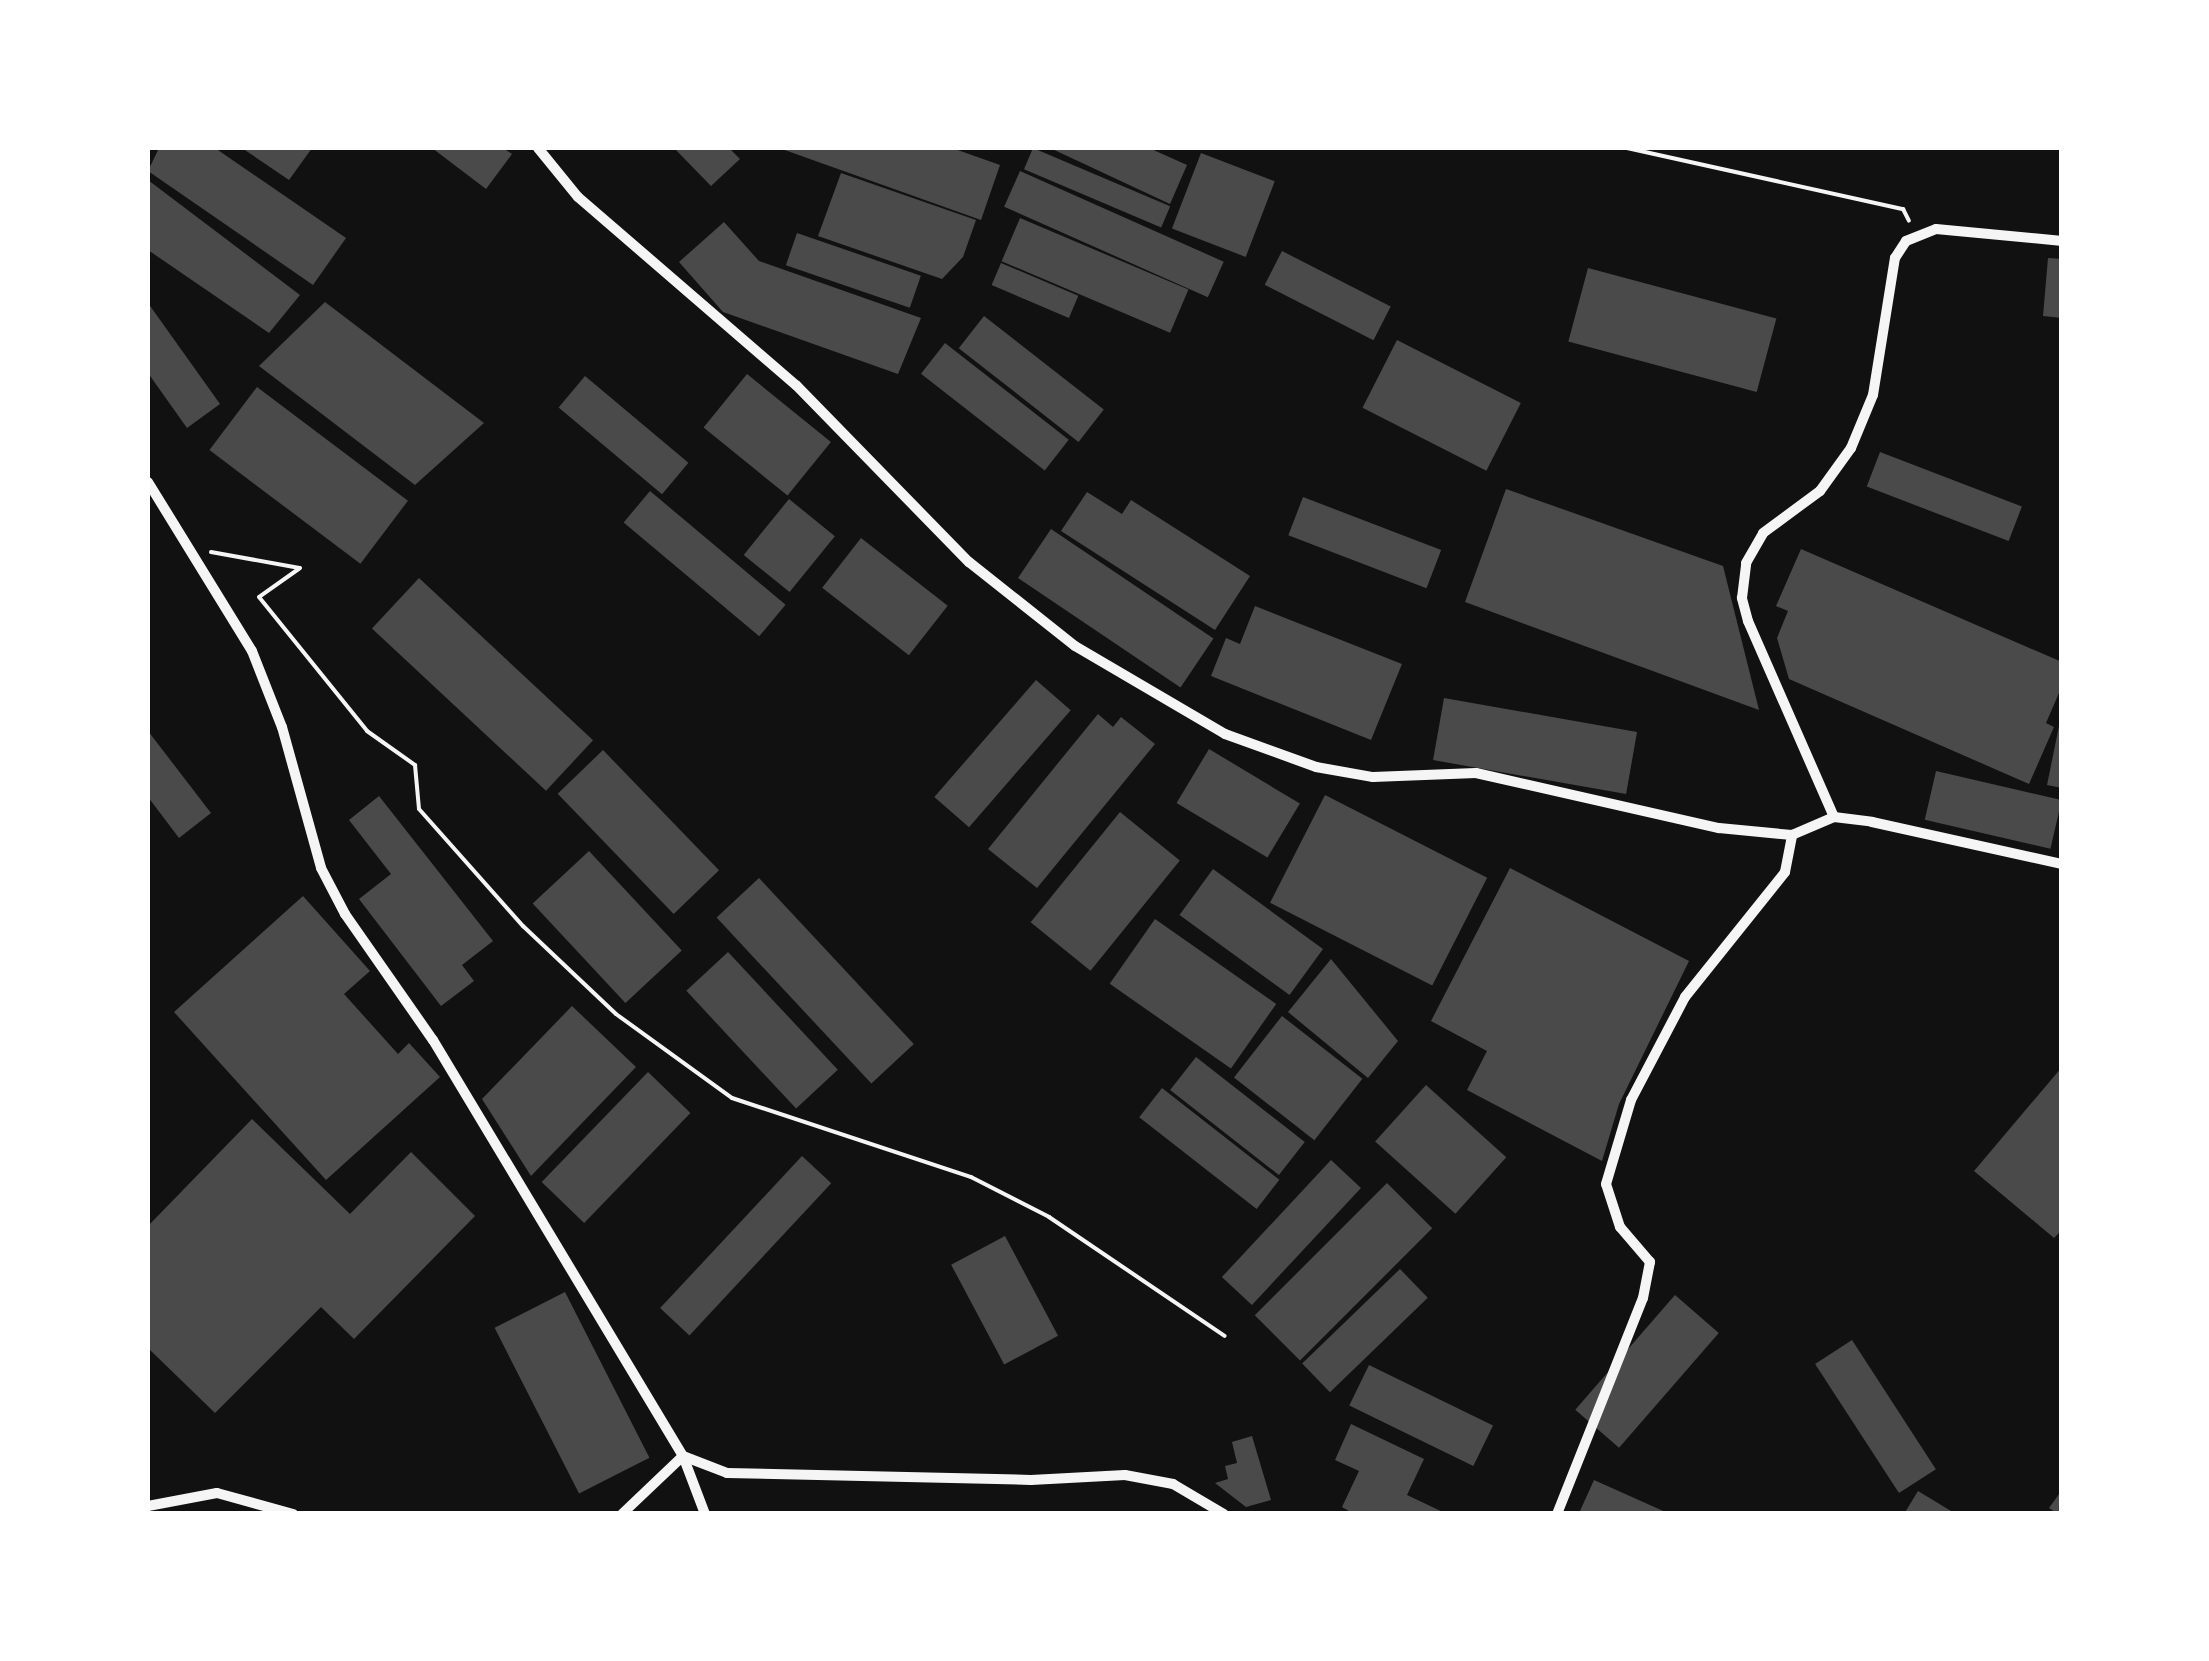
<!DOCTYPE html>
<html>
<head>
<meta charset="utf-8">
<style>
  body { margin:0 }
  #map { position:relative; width:2209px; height:1661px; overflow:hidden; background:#111; font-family:"Sofia Sans Condensed",sans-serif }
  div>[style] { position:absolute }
  .building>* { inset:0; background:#4a4a4a; transform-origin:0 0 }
  .path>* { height:4px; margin:-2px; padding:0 2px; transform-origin:2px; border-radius:2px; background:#f5f5f5 }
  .minor>* { height:10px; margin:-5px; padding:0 5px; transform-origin:5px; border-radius:5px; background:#f5f5f5 }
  span { translate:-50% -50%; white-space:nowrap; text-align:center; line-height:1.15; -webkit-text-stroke:8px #fff; paint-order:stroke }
  .frame { position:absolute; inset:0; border:150px solid #fff; pointer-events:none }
</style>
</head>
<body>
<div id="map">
  <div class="building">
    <i style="clip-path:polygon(159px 148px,215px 148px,346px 238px,313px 285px,148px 171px)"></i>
    <i style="clip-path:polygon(242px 148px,312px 148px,289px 180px)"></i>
    <i style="clip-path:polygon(432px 148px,503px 148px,512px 154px,486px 189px)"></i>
    <i style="clip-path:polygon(674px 148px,729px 148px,740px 159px,711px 186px)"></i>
    <i style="clip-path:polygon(779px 148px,952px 148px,1000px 165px,981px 220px)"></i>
    <i style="left:1033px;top:148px;width:149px;height:23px;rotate:23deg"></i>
    <i style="clip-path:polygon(1050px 148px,1149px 148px,1187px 165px,1170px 204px)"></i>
    <i style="left:1201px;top:153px;width:79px;height:81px;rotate:21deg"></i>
    <i style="left:1020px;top:171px;width:223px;height:39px;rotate:24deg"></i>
    <i style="clip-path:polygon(841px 173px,976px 220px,963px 257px,942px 279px,818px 236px)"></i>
    <i style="clip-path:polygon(148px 180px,300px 295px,269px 333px,148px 250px)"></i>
    <i style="left:1020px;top:218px;width:183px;height:47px;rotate:23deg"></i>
    <i style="clip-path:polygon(724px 222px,759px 261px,921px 318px,898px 374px,723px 312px,679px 262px)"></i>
    <i style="left:797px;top:233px;width:131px;height:34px;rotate:19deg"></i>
    <i style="left:1282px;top:251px;width:122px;height:38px;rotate:27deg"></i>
    <i style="clip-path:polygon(2048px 258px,2062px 259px,2062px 318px,2043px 316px)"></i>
    <i style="left:1001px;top:263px;width:84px;height:24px;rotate:23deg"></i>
    <i style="left:1588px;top:268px;width:195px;height:76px;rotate:15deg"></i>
    <i style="clip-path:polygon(325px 302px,484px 423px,415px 485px,259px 366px)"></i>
    <i style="clip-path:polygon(148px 303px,220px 404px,187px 428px,148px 373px)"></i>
    <i style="left:984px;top:316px;width:152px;height:41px;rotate:38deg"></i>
    <i style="left:1397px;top:340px;width:139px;height:76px;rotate:27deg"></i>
    <i style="left:945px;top:343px;width:157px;height:39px;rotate:38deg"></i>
    <i style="left:747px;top:374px;width:108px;height:69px;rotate:39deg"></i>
    <i style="left:585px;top:376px;width:135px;height:41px;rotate:40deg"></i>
    <i style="left:257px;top:387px;width:189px;height:79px;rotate:37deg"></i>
    <i style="left:1880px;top:452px;width:152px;height:37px;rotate:21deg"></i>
    <i style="clip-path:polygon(1506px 489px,1723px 566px,1759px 710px,1465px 602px)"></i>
    <i style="left:650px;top:491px;width:177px;height:41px;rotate:40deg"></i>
    <i style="clip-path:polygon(1087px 492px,1122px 514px,1131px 500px,1250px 576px,1215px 630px,1061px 531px)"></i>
    <i style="left:1303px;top:497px;width:148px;height:41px;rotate:21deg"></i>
    <i style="left:789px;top:499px;width:59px;height:72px;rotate:39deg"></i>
    <i style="left:1051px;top:529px;width:196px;height:59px;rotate:34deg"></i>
    <i style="left:861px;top:538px;width:110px;height:63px;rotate:38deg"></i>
    <i style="clip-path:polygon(1801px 549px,2062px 662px,2062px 686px,2046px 723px,2054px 727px,2029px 784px,1789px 679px,1777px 638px,1788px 611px,1776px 606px)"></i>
    <i style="left:419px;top:578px;width:238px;height:69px;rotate:43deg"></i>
    <i style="clip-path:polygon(1255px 606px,1402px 664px,1371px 740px,1211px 676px,1226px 638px,1240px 644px)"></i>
    <i style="left:1036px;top:680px;width:46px;height:155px;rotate:41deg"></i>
    <i style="left:1444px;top:698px;width:196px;height:63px;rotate:10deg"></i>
    <i style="clip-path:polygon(1098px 714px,1113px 727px,1121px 717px,1155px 744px,1037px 888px,988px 849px)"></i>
    <i style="clip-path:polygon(2060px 721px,2062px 721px,2062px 788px,2047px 785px)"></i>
    <i style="clip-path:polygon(148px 731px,211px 813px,179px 838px,148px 797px)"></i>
    <i style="left:1209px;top:749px;width:106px;height:63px;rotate:31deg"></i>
    <i style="left:603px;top:750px;width:167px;height:63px;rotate:46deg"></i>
    <i style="left:1936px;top:771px;width:129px;height:50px;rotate:13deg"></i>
    <i style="left:1325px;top:795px;width:182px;height:121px;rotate:27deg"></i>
    <i style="clip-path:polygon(379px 796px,493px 941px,462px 965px,474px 981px,441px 1006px,359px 899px,391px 874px,349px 820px)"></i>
    <i style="left:1120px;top:812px;width:77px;height:142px;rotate:39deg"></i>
    <i style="left:589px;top:851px;width:136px;height:77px;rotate:47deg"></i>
    <i style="clip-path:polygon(1510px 868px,1689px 961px,1619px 1104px,1602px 1161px,1467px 1090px,1487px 1051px,1431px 1021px)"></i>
    <i style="left:1213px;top:869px;width:136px;height:57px;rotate:36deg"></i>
    <i style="left:759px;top:878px;width:227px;height:58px;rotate:47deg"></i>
    <i style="clip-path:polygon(303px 896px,370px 971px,344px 994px,398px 1054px,409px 1043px,440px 1077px,326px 1180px,174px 1012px)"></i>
    <i style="left:1155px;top:919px;width:148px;height:79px;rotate:35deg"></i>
    <i style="left:728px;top:952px;width:161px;height:57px;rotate:47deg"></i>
    <i style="clip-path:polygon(1331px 959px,1398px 1041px,1368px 1078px,1288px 1012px)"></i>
    <i style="clip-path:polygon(572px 1006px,636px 1067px,531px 1176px,482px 1099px)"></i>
    <i style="left:1282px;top:1016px;width:102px;height:78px;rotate:38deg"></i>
    <i style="left:1196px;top:1057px;width:138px;height:42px;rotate:38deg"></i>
    <i style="clip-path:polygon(2062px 1067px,2062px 1230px,2054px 1238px,1974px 1171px)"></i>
    <i style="left:648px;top:1072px;width:59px;height:153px;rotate:44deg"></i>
    <i style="left:1426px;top:1085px;width:108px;height:76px;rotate:42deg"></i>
    <i style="left:1162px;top:1088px;width:149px;height:37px;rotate:38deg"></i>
    <i style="clip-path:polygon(252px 1119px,350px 1214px,411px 1152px,475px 1216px,354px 1339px,321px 1307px,215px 1413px,148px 1348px,148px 1226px)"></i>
    <i style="left:802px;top:1156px;width:40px;height:208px;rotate:43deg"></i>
    <i style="left:1331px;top:1160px;width:41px;height:160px;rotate:43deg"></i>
    <i style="left:1387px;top:1183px;width:64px;height:187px;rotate:45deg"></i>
    <i style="left:1005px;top:1236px;width:113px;height:61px;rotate:62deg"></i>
    <i style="left:1400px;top:1269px;width:40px;height:136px;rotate:46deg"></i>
    <i style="left:565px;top:1292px;width:186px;height:79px;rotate:63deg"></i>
    <i style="left:1675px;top:1295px;width:58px;height:152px;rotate:41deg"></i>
    <i style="left:1852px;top:1340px;width:154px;height:44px;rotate:57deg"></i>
    <i style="left:1369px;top:1365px;width:138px;height:45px;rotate:26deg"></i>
    <i style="clip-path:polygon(1351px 1424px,1424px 1459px,1407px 1495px,1447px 1514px,1354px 1514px,1342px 1507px,1359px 1471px,1335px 1460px)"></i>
    <i style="clip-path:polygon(1252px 1436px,1271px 1500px,1246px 1507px,1215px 1483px,1228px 1479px,1225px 1466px,1237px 1463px,1232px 1442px)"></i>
    <i style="clip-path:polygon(1594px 1480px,1670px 1514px,1580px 1511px)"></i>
    <i style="clip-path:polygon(2062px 1490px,2062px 1514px,2058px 1514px,2049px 1508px)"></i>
    <i style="clip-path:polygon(1918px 1491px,1956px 1514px,1904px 1514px)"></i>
  </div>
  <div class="path">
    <i style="left:1627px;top:148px;width:283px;rotate:12.5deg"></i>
    <i style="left:1903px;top:209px;width:13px;rotate:63deg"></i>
    <i style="left:211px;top:552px;width:90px;rotate:10.2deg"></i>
    <i style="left:300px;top:568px;width:50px;rotate:144.7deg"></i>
    <i style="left:259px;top:597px;width:172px;rotate:51.1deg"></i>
    <i style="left:367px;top:731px;width:59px;rotate:35.3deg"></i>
    <i style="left:415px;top:765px;width:44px;rotate:84.8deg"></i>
    <i style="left:419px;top:809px;width:157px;rotate:48.4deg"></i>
    <i style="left:523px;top:926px;width:128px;rotate:43.4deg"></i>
    <i style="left:616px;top:1014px;width:143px;rotate:35.9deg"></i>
    <i style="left:732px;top:1098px;width:252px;rotate:18.3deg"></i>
    <i style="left:971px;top:1177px;width:88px;rotate:27.1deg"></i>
    <i style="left:1049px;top:1217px;width:212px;rotate:34.1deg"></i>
  </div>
  <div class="minor">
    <i style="left:538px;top:148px;width:63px;rotate:50.8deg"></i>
    <i style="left:578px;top:197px;width:288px;rotate:40.8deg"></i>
    <i style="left:796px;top:385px;width:248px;rotate:45.7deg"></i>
    <i style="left:969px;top:562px;width:135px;rotate:38.4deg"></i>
    <i style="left:1075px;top:646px;width:174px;rotate:30.4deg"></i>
    <i style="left:1225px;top:734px;width:97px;rotate:19.9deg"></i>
    <i style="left:1316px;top:767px;width:58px;rotate:10deg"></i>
    <i style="left:1373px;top:777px;width:103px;rotate:-2.2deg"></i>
    <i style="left:1476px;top:773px;width:249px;rotate:12.8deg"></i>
    <i style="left:1719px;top:828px;width:73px;rotate:5.5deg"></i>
    <i style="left:1792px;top:835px;width:46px;rotate:-23.2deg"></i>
    <i style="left:1834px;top:817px;width:38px;rotate:7deg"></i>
    <i style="left:1872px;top:822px;width:195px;rotate:12.5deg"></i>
    <i style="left:148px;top:482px;width:198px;rotate:58.4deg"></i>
    <i style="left:252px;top:651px;width:82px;rotate:68.5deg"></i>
    <i style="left:282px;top:727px;width:146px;rotate:74.5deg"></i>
    <i style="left:321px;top:868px;width:52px;rotate:62.4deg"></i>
    <i style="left:345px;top:914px;width:154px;rotate:55.1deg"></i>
    <i style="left:433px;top:1040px;width:485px;rotate:59deg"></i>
    <i style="left:683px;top:1456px;width:47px;rotate:21.1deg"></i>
    <i style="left:727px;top:1473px;width:304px;rotate:1.3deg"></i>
    <i style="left:1031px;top:1480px;width:94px;rotate:-3deg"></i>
    <i style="left:1125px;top:1475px;width:49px;rotate:10.6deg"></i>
    <i style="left:1173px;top:1484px;width:59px;rotate:30.5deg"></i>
    <i style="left:1834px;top:817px;width:214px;rotate:-113.7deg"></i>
    <i style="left:1748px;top:621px;width:24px;rotate:-105deg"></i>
    <i style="left:1742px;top:598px;width:35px;rotate:-83deg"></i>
    <i style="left:1746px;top:563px;width:34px;rotate:-60deg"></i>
    <i style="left:1763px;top:533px;width:71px;rotate:-36.4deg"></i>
    <i style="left:1820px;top:491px;width:53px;rotate:-54.2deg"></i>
    <i style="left:1851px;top:448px;width:57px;rotate:-67.5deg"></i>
    <i style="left:1873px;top:395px;width:139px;rotate:-80.9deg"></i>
    <i style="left:1895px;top:258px;width:20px;rotate:-57deg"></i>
    <i style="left:1906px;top:241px;width:32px;rotate:-22deg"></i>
    <i style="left:1936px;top:229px;width:127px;rotate:5.4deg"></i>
    <i style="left:148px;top:1506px;width:70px;rotate:-10.7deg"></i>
    <i style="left:217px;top:1493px;width:79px;rotate:15.4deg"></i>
    <i style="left:622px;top:1514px;width:84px;rotate:-43.6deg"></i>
    <i style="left:683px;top:1456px;width:62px;rotate:69.2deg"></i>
    <i style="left:1557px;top:1514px;width:232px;rotate:-68.3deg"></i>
    <i style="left:1643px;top:1298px;width:37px;rotate:-79deg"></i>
    <i style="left:1650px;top:1262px;width:46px;rotate:-130.6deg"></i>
    <i style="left:1620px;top:1227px;width:45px;rotate:-108deg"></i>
    <i style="left:1606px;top:1184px;width:88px;rotate:-73.4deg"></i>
    <i style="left:1631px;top:1100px;width:116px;rotate:-62.3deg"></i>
    <i style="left:1685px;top:997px;width:160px;rotate:-51.3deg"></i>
    <i style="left:1785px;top:872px;width:38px;rotate:-79deg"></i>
  </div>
  <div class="frame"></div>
</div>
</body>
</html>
